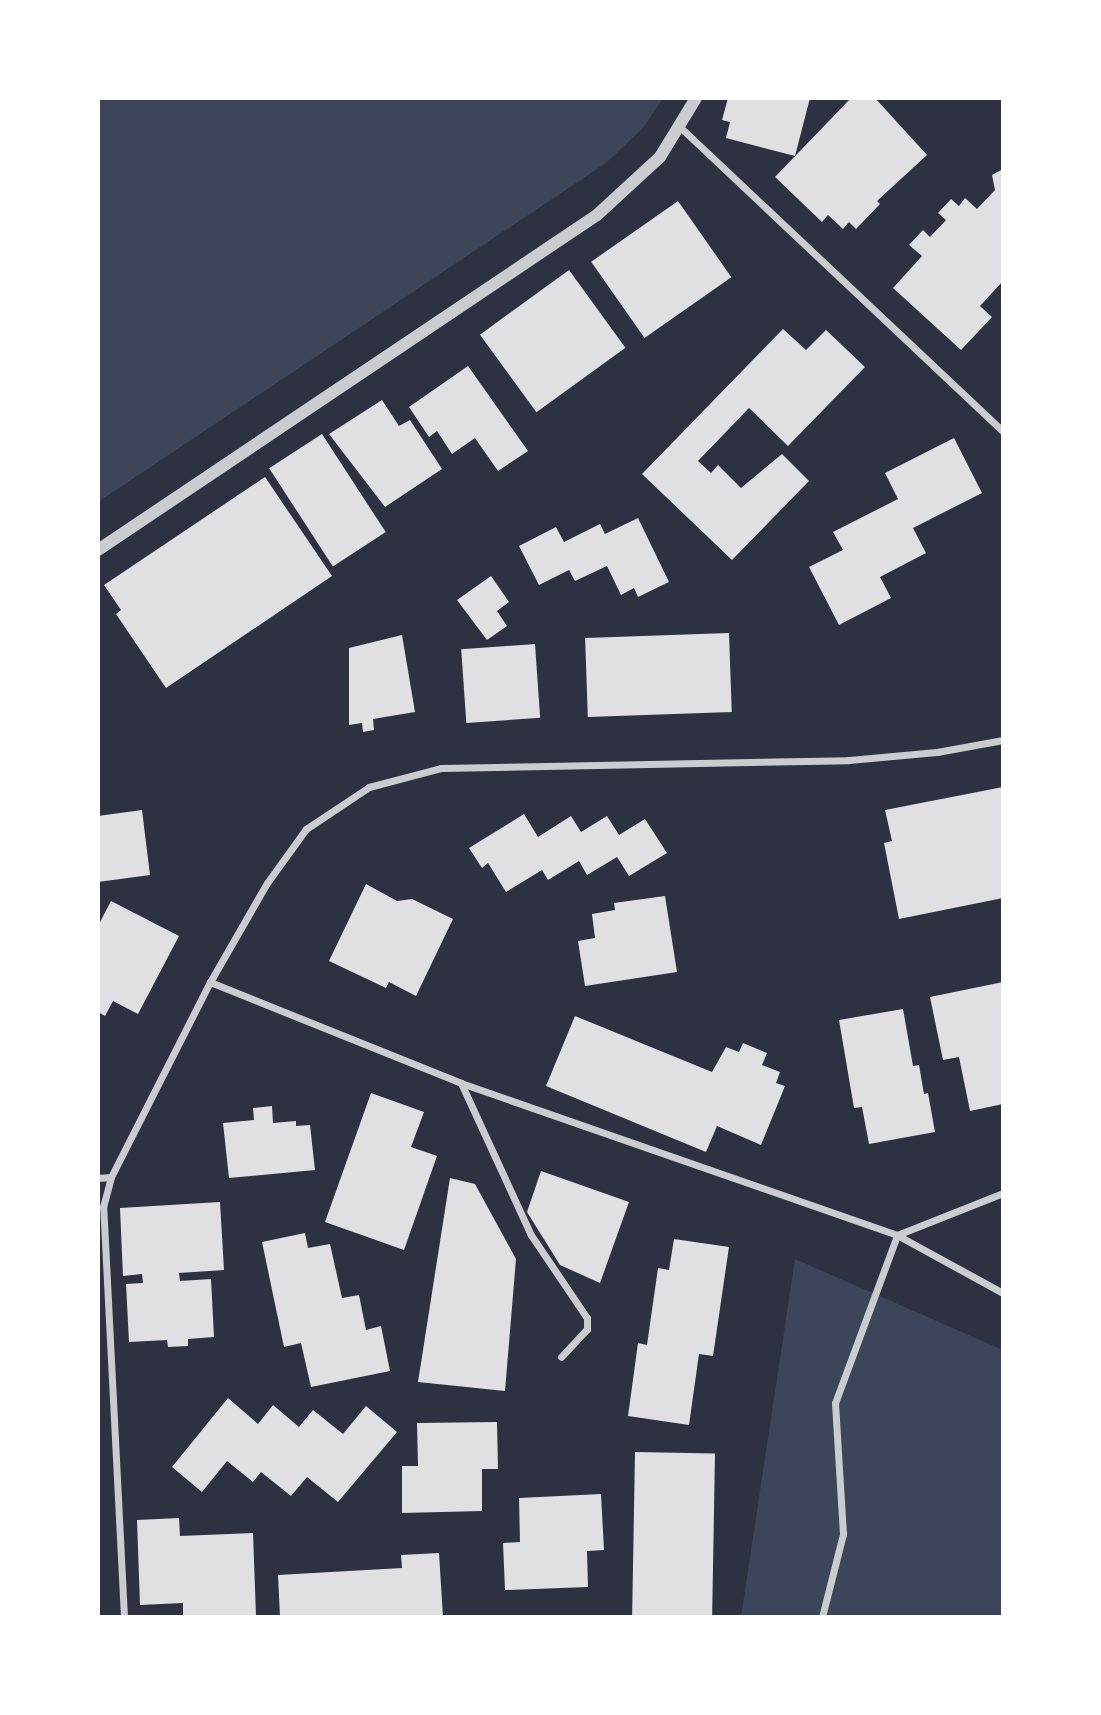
<!DOCTYPE html>
<html>
<head>
<meta charset="utf-8">
<style>
  body { margin:0 }
  #map { position:relative; width:1101px; height:1715px; overflow:hidden; background:#2d3142; font-family:"DM Sans",sans-serif }
  div>[style] { position:absolute }
  .green>* { inset:0; background:#3c4559 }
  .building>* { inset:0; background:#e0e0e3; transform-origin:0 0 }
  .minor>* { height:7px; margin:-3.5px; padding:0 3.5px; transform-origin:3.5px; border-radius:3.5px; background:#caccd0 }
  .tertiary>* { height:12px; margin:-6px; padding:0 6px; transform-origin:6px; border-radius:6px; background:#caccd0 }
  span { translate:-50% -50%; white-space:nowrap; text-align:center; line-height:1.15; -webkit-text-stroke:7px #fff; paint-order:stroke }
  .frame { position:absolute; inset:0; border:100px solid #fff; pointer-events:none }
</style>
</head>
<body>
<div id="map">
  <div class="green">
    <i style="clip-path:polygon(98px 98px,663px 98px,644px 127px,606px 163px,98px 502px)"></i>
    <i style="clip-path:polygon(795px 1259px,1003px 1350px,1003px 1617px,741px 1617px)"></i>
  </div>
  <div class="building">
    <i style="clip-path:polygon(728px 98px,810px 98px,795px 156px,726px 138px,730px 122px,722px 120px)"></i>
    <i style="clip-path:polygon(851px 98px,875px 98px,927px 155px,877px 201px,880px 204px,856px 229px,849px 222px,843px 229px,828px 215px,822px 222px,775px 177px)"></i>
    <i style="clip-path:polygon(1003px 169px,1003px 281px,980px 306px,992px 317px,961px 350px,893px 288px,922px 256px,909px 245px,923px 230px,930px 237px,946px 220px,938px 213px,951px 199px,959px 206px,965px 198px,977px 209px,995px 190px,992px 175px)"></i>
    <i style="left:678px;top:201px;width:93px;height:106px;rotate:55deg"></i>
    <i style="left:569px;top:270px;width:96px;height:110px;rotate:54deg"></i>
    <i style="clip-path:polygon(783px 329px,806px 350px,826px 330px,865px 367px,788px 446px,749px 408px,698px 461px,711px 473px,718px 465px,741px 488px,782px 454px,809px 481px,732px 560px,642px 474px)"></i>
    <i style="clip-path:polygon(468px 366px,528px 451px,498px 471px,475px 438px,452px 454px,437px 431px,429px 437px,409px 407px)"></i>
    <i style="clip-path:polygon(382px 400px,399px 426px,410px 420px,442px 469px,385px 507px,329px 434px)"></i>
    <i style="left:322px;top:434px;width:117px;height:63px;rotate:57deg"></i>
    <i style="clip-path:polygon(954px 438px,982px 493px,913px 528px,926px 553px,880px 577px,891px 598px,839px 625px,809px 567px,843px 550px,833px 532px,898px 499px,885px 473px)"></i>
    <i style="clip-path:polygon(265px 477px,332px 576px,166px 688px,116px 614px,121px 610px,104px 585px)"></i>
    <i style="clip-path:polygon(638px 518px,669px 582px,638px 597px,634px 588px,621px 595px,607px 566px,575px 581px,569px 570px,539px 585px,519px 546px,556px 527px,564px 542px,600px 524px,605px 534px)"></i>
    <i style="clip-path:polygon(491px 576px,509px 602px,497px 611px,507px 626px,487px 640px,457px 600px)"></i>
    <i style="left:729px;top:633px;width:79px;height:144px;rotate:88deg"></i>
    <i style="clip-path:polygon(402px 635px,415px 712px,373px 719px,374px 730px,363px 732px,362px 723px,349px 725px,349px 648px)"></i>
    <i style="left:535px;top:644px;width:74px;height:74px;rotate:86deg"></i>
    <i style="clip-path:polygon(1003px 787px,1003px 898px,899px 919px,884px 843px,892px 841px,885px 810px)"></i>
    <i style="clip-path:polygon(142px 810px,150px 875px,98px 882px,98px 816px)"></i>
    <i style="clip-path:polygon(524px 814px,538px 837px,571px 816px,581px 832px,607px 816px,619px 835px,645px 819px,667px 853px,629px 876px,617px 857px,587px 875px,579px 861px,548px 880px,542px 870px,506px 892px,488px 863px,482px 868px,469px 848px)"></i>
    <i style="clip-path:polygon(366px 884px,397px 901px,412px 899px,453px 919px,416px 996px,389px 982px,386px 988px,329px 961px)"></i>
    <i style="clip-path:polygon(665px 896px,677px 972px,585px 986px,578px 941px,595px 938px,592px 914px,615px 910px,614px 903px)"></i>
    <i style="clip-path:polygon(111px 901px,179px 936px,138px 1014px,113px 1001px,105px 1016px,98px 1012px,98px 926px)"></i>
    <i style="clip-path:polygon(1003px 982px,1003px 1104px,970px 1111px,959px 1057px,943px 1060px,930px 997px)"></i>
    <i style="clip-path:polygon(903px 1009px,913px 1066px,919px 1065px,924px 1094px,928px 1093px,935px 1132px,869px 1144px,862px 1107px,854px 1108px,839px 1020px)"></i>
    <i style="clip-path:polygon(575px 1016px,712px 1072px,726px 1047px,739px 1052px,743px 1043px,767px 1053px,762px 1065px,780px 1072px,776px 1083px,785px 1086px,761px 1145px,717px 1126px,706px 1152px,546px 1086px)"></i>
    <i style="clip-path:polygon(371px 1093px,424px 1112px,411px 1147px,437px 1156px,404px 1250px,325px 1222px)"></i>
    <i style="clip-path:polygon(272px 1106px,273px 1123px,296px 1121px,296px 1126px,310px 1125px,315px 1170px,229px 1178px,223px 1123px,254px 1120px,253px 1108px)"></i>
    <i style="clip-path:polygon(541px 1171px,629px 1202px,600px 1283px,560px 1265px,527px 1212px)"></i>
    <i style="clip-path:polygon(450px 1178px,475px 1184px,516px 1259px,505px 1391px,418px 1382px)"></i>
    <i style="clip-path:polygon(220px 1202px,224px 1270px,179px 1273px,180px 1281px,211px 1279px,214px 1337px,188px 1339px,188px 1346px,168px 1347px,167px 1340px,129px 1342px,126px 1284px,143px 1283px,142px 1274px,123px 1276px,120px 1208px)"></i>
    <i style="clip-path:polygon(305px 1233px,308px 1248px,330px 1244px,342px 1298px,359px 1295px,366px 1330px,381px 1326px,390px 1371px,311px 1387px,301px 1343px,284px 1347px,262px 1242px)"></i>
    <i style="clip-path:polygon(674px 1239px,729px 1247px,713px 1356px,699px 1354px,689px 1425px,628px 1416px,638px 1343px,647px 1345px,658px 1268px,669px 1270px)"></i>
    <i style="clip-path:polygon(228px 1398px,258px 1424px,273px 1405px,299px 1427px,313px 1410px,343px 1434px,366px 1406px,397px 1432px,338px 1502px,307px 1477px,291px 1496px,261px 1472px,253px 1482px,227px 1461px,202px 1492px,172px 1467px)"></i>
    <i style="clip-path:polygon(497px 1422px,498px 1469px,482px 1469px,482px 1511px,402px 1513px,402px 1466px,418px 1466px,417px 1423px)"></i>
    <i style="left:635px;top:1452px;width:80px;height:165px;rotate:1deg"></i>
    <i style="clip-path:polygon(601px 1494px,604px 1550px,587px 1551px,588px 1587px,505px 1590px,503px 1543px,520px 1542px,519px 1498px)"></i>
    <i style="clip-path:polygon(179px 1518px,180px 1536px,253px 1533px,256px 1616px,183px 1617px,183px 1603px,140px 1605px,137px 1520px)"></i>
    <i style="clip-path:polygon(439px 1553px,443px 1617px,280px 1617px,278px 1575px,402px 1568px,401px 1555px)"></i>
  </div>
  <div class="minor">
    <i style="left:681px;top:128px;width:442px;rotate:43.3deg"></i>
    <i style="left:210px;top:982px;width:271px;rotate:21.9deg"></i>
    <i style="left:461px;top:1083px;width:462px;rotate:19.2deg"></i>
    <i style="left:897px;top:1235px;width:121px;rotate:28.7deg"></i>
    <i style="left:461px;top:1083px;width:167px;rotate:65.3deg"></i>
    <i style="left:531px;top:1235px;width:100px;rotate:56deg"></i>
    <i style="left:587px;top:1318px;width:11px;rotate:90deg"></i>
    <i style="left:587px;top:1329px;width:38px;rotate:133deg"></i>
    <i style="left:98px;top:1178px;width:13px;rotate:-4deg"></i>
    <i style="left:124px;top:1617px;width:411px;rotate:-92.9deg"></i>
    <i style="left:103px;top:1207px;width:31px;rotate:-75deg"></i>
    <i style="left:111px;top:1177px;width:219px;rotate:-63.1deg"></i>
    <i style="left:210px;top:982px;width:114px;rotate:-60.1deg"></i>
    <i style="left:267px;top:883px;width:67px;rotate:-54.2deg"></i>
    <i style="left:306px;top:829px;width:76px;rotate:-33.7deg"></i>
    <i style="left:369px;top:787px;width:74px;rotate:-14.8deg"></i>
    <i style="left:441px;top:768px;width:408px;rotate:-1.1deg"></i>
    <i style="left:849px;top:760px;width:88px;rotate:-5.2deg"></i>
    <i style="left:937px;top:752px;width:67px;rotate:-10.3deg"></i>
    <i style="left:822px;top:1617px;width:86px;rotate:-75.8deg"></i>
    <i style="left:843px;top:1534px;width:131px;rotate:-93.5deg"></i>
    <i style="left:835px;top:1403px;width:179px;rotate:-69.7deg"></i>
    <i style="left:897px;top:1235px;width:114px;rotate:-21.6deg"></i>
  </div>
  <div class="tertiary">
    <i style="left:98px;top:550px;width:601px;rotate:-33.88deg"></i>
    <i style="left:597px;top:215px;width:86px;rotate:-42.6deg"></i>
    <i style="left:660px;top:157px;width:69px;rotate:-58.6deg"></i>
  </div>
  <div class="frame"></div>
</div>
</body>
</html>
